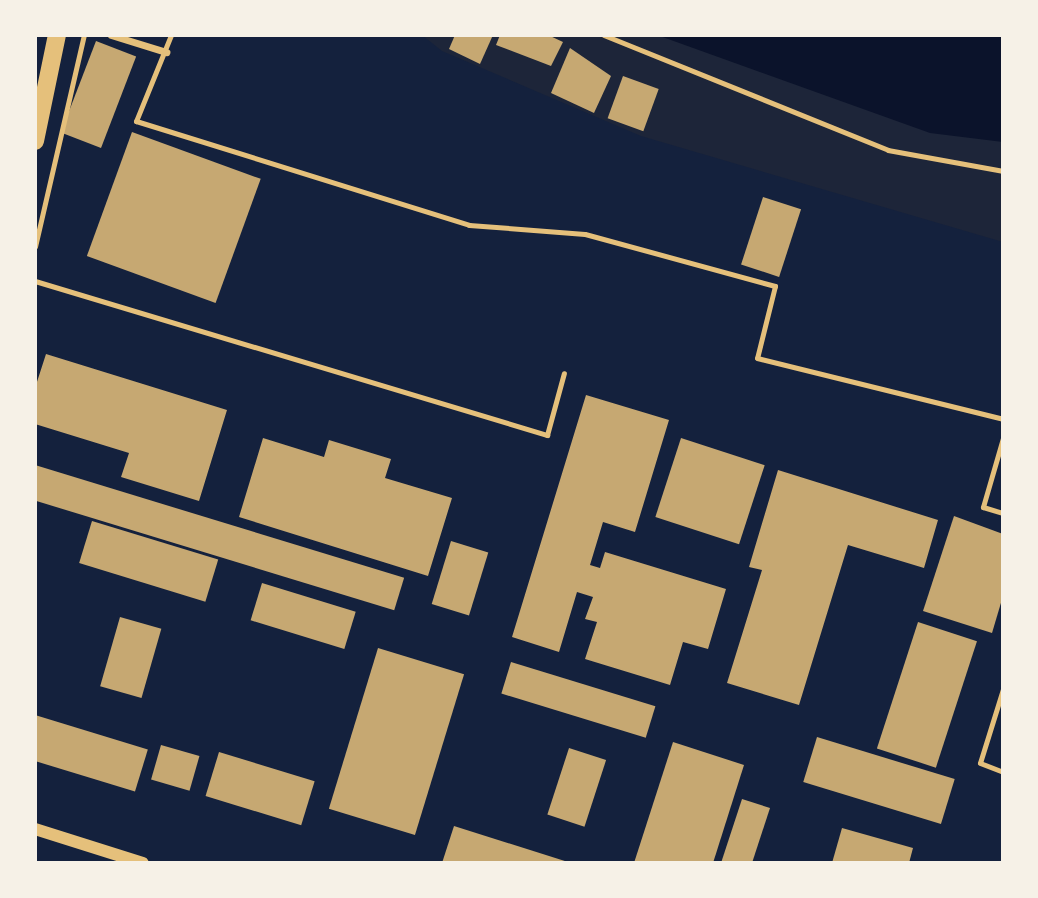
<!DOCTYPE html>
<html>
<head>
<meta charset="utf-8">
<style>
  body { margin:0 }
  #map { position:relative; width:1038px; height:898px; overflow:hidden; background:#14213d; font-family:"Open Sans",sans-serif }
  div>[style] { position:absolute }
  .green>* { inset:0; background:#1d2539 }
  .water>* { inset:0; background:#0b132b }
  .building>* { inset:0; background:#c6a872; transform-origin:0 0 }
  .path>* { height:4.5px; margin:-2.25px; padding:0 2.25px; transform-origin:2.25px; border-radius:2.25px; background:#e5c07b }
  .service>* { height:5px; margin:-2.5px; padding:0 2.5px; transform-origin:2.5px; border-radius:2.5px; background:#e5c07b }
  .minor>* { height:7px; margin:-3.5px; padding:0 3.5px; transform-origin:3.5px; border-radius:3.5px; background:#e5c07b }
  .tertiary>* { height:12px; margin:-6px; padding:0 6px; transform-origin:6px; border-radius:6px; background:#e5c07b }
  .primary>* { height:18px; margin:-9px; padding:0 9px; transform-origin:9px; border-radius:9px; background:#e5c07b }
  span { translate:-50% -50%; white-space:nowrap; text-align:center; line-height:1.15; -webkit-text-stroke:6px #f6f1e7; paint-order:stroke }
  .frame { position:absolute; inset:0; border:37px solid #f6f1e7; pointer-events:none }
</style>
</head>
<body>
<div id="map">
  <div class="green">
    <i style="clip-path:polygon(422px 35px,1003px 35px,1003px 242px,641px 136px,442px 51px)"></i>
  </div>
  <div class="water">
    <i style="clip-path:polygon(657px 35px,1003px 35px,1003px 142px,930px 133px)"></i>
  </div>
  <div class="building">
    <i style="clip-path:polygon(455px 35px,493px 35px,480px 64px,449px 49px)"></i>
    <i style="clip-path:polygon(500px 35px,548px 35px,563px 42px,551px 66px,496px 45px)"></i>
    <i style="left:96px;top:41px;width:43px;height:98px;rotate:21deg"></i>
    <i style="clip-path:polygon(570px 48px,611px 76px,594px 113px,551px 93px)"></i>
    <i style="left:623px;top:76px;width:38px;height:45px;rotate:20deg"></i>
    <i style="left:132px;top:132px;width:137px;height:132px;rotate:20deg"></i>
    <i style="left:763px;top:197px;width:40px;height:71px;rotate:18deg"></i>
    <i style="clip-path:polygon(46px 354px,227px 410px,199px 501px,121px 477px,129px 453px,35px 424px,35px 388px)"></i>
    <i style="clip-path:polygon(586px 395px,669px 420px,635px 532px,603px 522px,590px 565px,600px 568px,605px 552px,726px 589px,708px 649px,683px 642px,670px 685px,585px 659px,597px 622px,585px 619px,593px 597px,577px 592px,559px 652px,512px 637px)"></i>
    <i style="clip-path:polygon(263px 438px,324px 457px,329px 440px,391px 459px,385px 478px,452px 498px,428px 576px,239px 517px)"></i>
    <i style="left:681px;top:438px;width:88px;height:83px;rotate:18deg"></i>
    <i style="left:35px;top:465px;width:386px;height:34px;rotate:17deg"></i>
    <i style="clip-path:polygon(778px 470px,938px 520px,924px 568px,848px 545px,799px 705px,727px 683px,762px 570px,749px 567px)"></i>
    <i style="clip-path:polygon(954px 516px,1003px 534px,1003px 596px,992px 633px,923px 611px)"></i>
    <i style="left:92px;top:521px;width:132px;height:44px;rotate:17deg"></i>
    <i style="left:451px;top:541px;width:39px;height:66px;rotate:17deg"></i>
    <i style="left:262px;top:583px;width:98px;height:39px;rotate:17deg"></i>
    <i style="left:120px;top:617px;width:43px;height:72px;rotate:16deg"></i>
    <i style="left:918px;top:622px;width:62px;height:133px;rotate:18deg"></i>
    <i style="left:378px;top:648px;width:90px;height:168px;rotate:17deg"></i>
    <i style="left:511px;top:662px;width:151px;height:33px;rotate:17deg"></i>
    <i style="left:35px;top:715px;width:118px;height:44px;rotate:17deg"></i>
    <i style="left:817px;top:737px;width:144px;height:47px;rotate:17deg"></i>
    <i style="clip-path:polygon(673px 742px,744px 765px,713px 863px,634px 863px)"></i>
    <i style="left:161px;top:745px;width:40px;height:36px;rotate:16deg"></i>
    <i style="left:569px;top:748px;width:39px;height:70px;rotate:18deg"></i>
    <i style="left:219px;top:752px;width:100px;height:46px;rotate:17deg"></i>
    <i style="clip-path:polygon(742px 799px,770px 808px,752px 863px,721px 863px)"></i>
    <i style="clip-path:polygon(454px 826px,568px 862px,568px 863px,442px 863px)"></i>
    <i style="clip-path:polygon(842px 828px,913px 848px,909px 863px,832px 863px)"></i>
  </div>
  <div class="path">
    <i style="left:604px;top:35px;width:306px;rotate:22deg"></i>
    <i style="left:888px;top:150px;width:117px;rotate:10.3deg"></i>
    <i style="left:35px;top:247px;width:218px;rotate:-77deg"></i>
  </div>
  <div class="service">
    <i style="left:171px;top:35px;width:93px;rotate:112.1deg"></i>
    <i style="left:136px;top:121px;width:349px;rotate:17.3deg"></i>
    <i style="left:469px;top:225px;width:116px;rotate:4.4deg"></i>
    <i style="left:585px;top:234px;width:197px;rotate:15.3deg"></i>
    <i style="left:775px;top:286px;width:74px;rotate:104deg"></i>
    <i style="left:757px;top:358px;width:253px;rotate:13.9deg"></i>
    <i style="left:35px;top:281px;width:535px;rotate:16.74deg"></i>
    <i style="left:547px;top:435px;width:64px;rotate:-74.7deg"></i>
    <i style="left:1003px;top:438px;width:72px;rotate:106.2deg"></i>
    <i style="left:983px;top:507px;width:21px;rotate:17deg"></i>
    <i style="left:1003px;top:689px;width:77px;rotate:107.3deg"></i>
    <i style="left:980px;top:763px;width:25px;rotate:21deg"></i>
  </div>
  <div class="minor">
    <i style="left:111px;top:35px;width:58px;rotate:17.2deg"></i>
  </div>
  <div class="tertiary">
    <i style="left:35px;top:829px;width:113px;rotate:17.5deg"></i>
  </div>
  <div class="primary">
    <i style="left:35px;top:141px;width:108px;rotate:-78.3deg"></i>
  </div>
  <div class="frame"></div>
</div>
</body>
</html>
